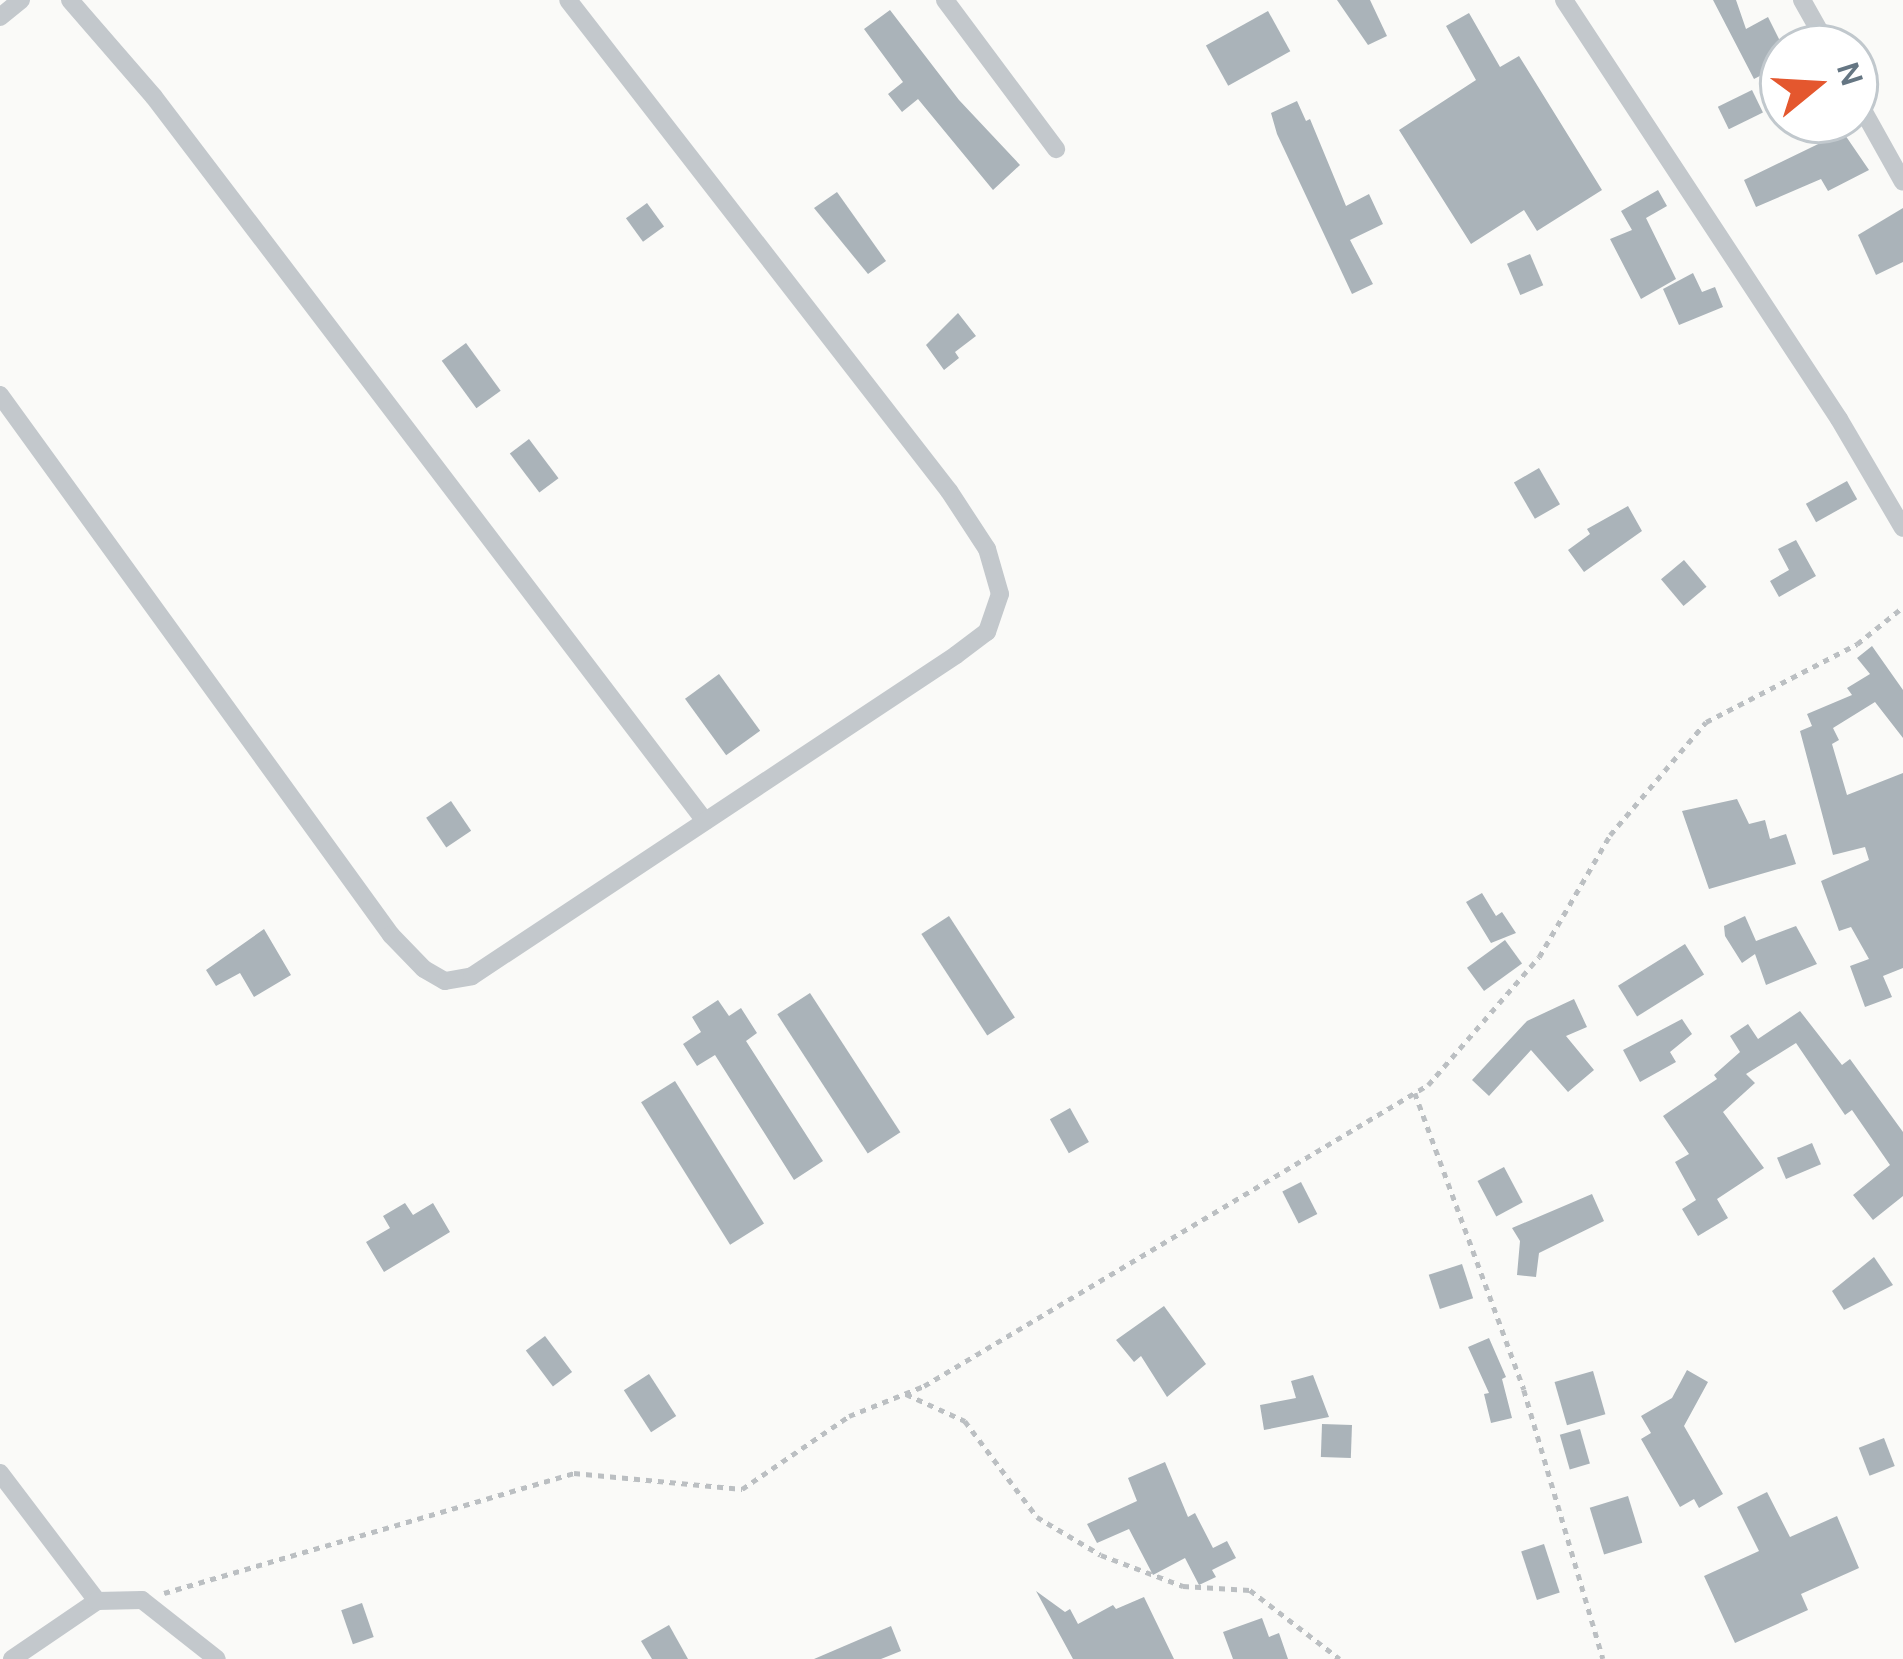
<!DOCTYPE html>
<html>
<head>
<meta charset="utf-8">
<style>
  body { margin:0 }
  #map { position:relative; width:1903px; height:1659px; overflow:hidden; background:#fafaf8; font-family:Karla,sans-serif }
  div>[style] { position:absolute }
  .building>* { inset:0; background:#aab3b9; transform-origin:0 0 }
  .path>* { height:4.5px; margin-top:-2.25px; transform-origin:0; background:repeating-linear-gradient(90deg,#bbbfc2 0 6px,transparent 0 12px) }
  .street>* { height:18px; margin:-9px; padding:0 9px; transform-origin:9px; border-radius:9px; background:#c3c8cc }
  span { translate:-50% -50%; white-space:nowrap; text-align:center; line-height:1.15; -webkit-text-stroke:12px #fff; paint-order:stroke }
  .north { position:absolute; left:1759px; top:24px; width:120px; height:120px; box-sizing:border-box; background:#fff; border:3px solid #c1c8cd; border-radius:50%; rotate:72deg; font-size:33px; font-weight:700; line-height:48px; text-align:center; color:#657683 }
  .north::after { content:''; display:block; margin:auto; width:42px; height:54px; background:#e4572e; clip-path:polygon(50% 0,100% 100%,50% 72%,0 100%) }
</style>
</head>
<body>
<div id="map">
  <div class="building">
    <i style="clip-path:polygon(1337px 0,1370px 0,1387px 36px,1368px 45px)"></i>
    <i style="clip-path:polygon(1713px 0,1736px 0,1746px 29px,1768px 17px,1783px 47px,1783px 64px,1754px 79px)"></i>
    <i style="clip-path:polygon(890px 10px,959px 100px,1020px 165px,993px 190px,918px 99px,902px 112px,888px 94px,903px 82px,864px 29px)"></i>
    <i style="left:1268px;top:11px;width:46px;height:71px;rotate:61deg"></i>
    <i style="clip-path:polygon(1469px 13px,1500px 67px,1519px 56px,1602px 190px,1537px 231px,1524px 210px,1471px 244px,1399px 130px,1476px 80px,1446px 26px)"></i>
    <i style="left:1752px;top:90px;width:25px;height:38px;rotate:64deg"></i>
    <i style="clip-path:polygon(1297px 101px,1306px 121px,1310px 119px,1346px 206px,1369px 194px,1383px 224px,1350px 240px,1373px 284px,1352px 294px,1277px 134px,1271px 113px)"></i>
    <i style="clip-path:polygon(1843px 132px,1869px 170px,1828px 191px,1821px 179px,1756px 207px,1744px 180px)"></i>
    <i style="clip-path:polygon(1658px 190px,1667px 206px,1646px 218px,1676px 279px,1641px 299px,1610px 239px,1632px 230px,1621px 211px)"></i>
    <i style="clip-path:polygon(837px 192px,886px 261px,868px 274px,814px 208px)"></i>
    <i style="left:647px;top:203px;width:29px;height:26px;rotate:54deg"></i>
    <i style="clip-path:polygon(1903px 208px,1903px 262px,1876px 275px,1858px 235px)"></i>
    <i style="left:1530px;top:254px;width:34px;height:25px;rotate:67deg"></i>
    <i style="clip-path:polygon(1693px 273px,1702px 292px,1715px 287px,1723px 307px,1679px 325px,1663px 289px)"></i>
    <i style="clip-path:polygon(958px 313px,976px 336px,955px 352px,959px 358px,944px 370px,926px 345px)"></i>
    <i style="left:466px;top:343px;width:59px;height:30px;rotate:54deg"></i>
    <i style="left:529px;top:439px;width:49px;height:24px;rotate:53deg"></i>
    <i style="left:1539px;top:468px;width:42px;height:29px;rotate:60deg"></i>
    <i style="left:1847px;top:481px;width:21px;height:47px;rotate:61deg"></i>
    <i style="clip-path:polygon(1628px 506px,1642px 531px,1584px 572px,1568px 550px,1590px 534px,1587px 529px)"></i>
    <i style="clip-path:polygon(1796px 540px,1816px 576px,1779px 597px,1770px 581px,1789px 570px,1778px 549px)"></i>
    <i style="left:1684px;top:560px;width:35px;height:30px;rotate:50deg"></i>
    <i style="clip-path:polygon(1872px 646px,1903px 690px,1903px 738px,1875px 702px,1833px 728px,1839px 740px,1832px 744px,1847px 795px,1903px 773px,1903px 968px,1883px 976px,1892px 997px,1865px 1007px,1850px 966px,1869px 959px,1851px 927px,1839px 931px,1821px 881px,1869px 860px,1865px 847px,1833px 855px,1800px 731px,1812px 726px,1807px 714px,1852px 695px,1847px 688px,1870px 674px,1857px 658px)"></i>
    <i style="left:719px;top:674px;width:70px;height:42px;rotate:54deg"></i>
    <i style="clip-path:polygon(1737px 799px,1749px 824px,1765px 820px,1770px 839px,1786px 834px,1796px 864px,1709px 889px,1682px 811px)"></i>
    <i style="left:451px;top:801px;width:36px;height:30px;rotate:56deg"></i>
    <i style="clip-path:polygon(1482px 893px,1496px 916px,1502px 912px,1516px 933px,1491px 943px,1466px 902px)"></i>
    <i style="left:949px;top:916px;width:121px;height:33px;rotate:57deg"></i>
    <i style="clip-path:polygon(1745px 916px,1756px 941px,1796px 926px,1817px 964px,1766px 985px,1755px 954px,1742px 963px,1725px 936px,1724px 926px)"></i>
    <i style="clip-path:polygon(264px 929px,291px 975px,254px 997px,240px 973px,216px 986px,206px 970px)"></i>
    <i style="left:1505px;top:940px;width:29px;height:47px;rotate:54deg"></i>
    <i style="left:1685px;top:944px;width:36px;height:79px;rotate:58deg"></i>
    <i style="left:810px;top:993px;width:166px;height:39px;rotate:57deg"></i>
    <i style="clip-path:polygon(1574px 999px,1587px 1027px,1566px 1036px,1594px 1070px,1568px 1092px,1531px 1050px,1489px 1096px,1472px 1080px,1527px 1021px)"></i>
    <i style="clip-path:polygon(718px 1000px,729px 1016px,741px 1008px,757px 1033px,746px 1041px,823px 1161px,794px 1180px,715px 1055px,697px 1066px,683px 1044px,701px 1032px,692px 1017px)"></i>
    <i style="clip-path:polygon(1800px 1011px,1842px 1065px,1850px 1059px,1903px 1132px,1903px 1196px,1873px 1220px,1853px 1195px,1890px 1165px,1852px 1110px,1845px 1115px,1796px 1043px,1746px 1074px,1755px 1083px,1723px 1112px,1764px 1168px,1717px 1199px,1728px 1218px,1698px 1236px,1682px 1209px,1696px 1200px,1675px 1162px,1689px 1154px,1663px 1116px,1717px 1079px,1714px 1075px,1740px 1052px,1730px 1036px,1748px 1024px,1758px 1039px)"></i>
    <i style="clip-path:polygon(1682px 1019px,1692px 1034px,1670px 1052px,1676px 1062px,1640px 1082px,1623px 1050px)"></i>
    <i style="left:675px;top:1081px;width:168px;height:40px;rotate:58deg"></i>
    <i style="left:1070px;top:1108px;width:39px;height:23px;rotate:61deg"></i>
    <i style="left:1812px;top:1143px;width:23px;height:38px;rotate:67deg"></i>
    <i style="left:1504px;top:1167px;width:40px;height:30px;rotate:62deg"></i>
    <i style="left:1301px;top:1182px;width:36px;height:21px;rotate:63deg"></i>
    <i style="clip-path:polygon(1592px 1194px,1604px 1221px,1539px 1253px,1536px 1277px,1517px 1275px,1520px 1241px,1512px 1228px)"></i>
    <i style="clip-path:polygon(405px 1203px,413px 1215px,433px 1203px,450px 1232px,384px 1272px,366px 1242px,390px 1228px,383px 1216px)"></i>
    <i style="clip-path:polygon(1874px 1257px,1893px 1285px,1844px 1310px,1832px 1291px)"></i>
    <i style="left:1462px;top:1264px;width:36px;height:35px;rotate:72deg"></i>
    <i style="clip-path:polygon(1164px 1306px,1206px 1364px,1167px 1397px,1141px 1356px,1134px 1362px,1116px 1340px)"></i>
    <i style="left:545px;top:1336px;width:45px;height:24px;rotate:53deg"></i>
    <i style="clip-path:polygon(1489px 1338px,1506px 1377px,1502px 1379px,1512px 1418px,1491px 1423px,1484px 1394px,1489px 1393px,1468px 1347px)"></i>
    <i style="clip-path:polygon(1687px 1370px,1708px 1382px,1684px 1426px,1723px 1494px,1699px 1508px,1694px 1499px,1680px 1507px,1641px 1439px,1651px 1433px,1641px 1416px,1672px 1398px)"></i>
    <i style="left:1593px;top:1371px;width:45px;height:40px;rotate:74deg"></i>
    <i style="left:649px;top:1374px;width:50px;height:30px;rotate:57deg"></i>
    <i style="clip-path:polygon(1313px 1375px,1329px 1417px,1264px 1430px,1260px 1405px,1296px 1398px,1291px 1381px)"></i>
    <i style="left:1322px;top:1424px;width:30px;height:33px;rotate:2deg"></i>
    <i style="left:1580px;top:1429px;width:36px;height:21px;rotate:74deg"></i>
    <i style="left:1884px;top:1438px;width:30px;height:27px;rotate:69deg"></i>
    <i style="clip-path:polygon(1165px 1462px,1188px 1517px,1195px 1513px,1213px 1548px,1227px 1541px,1236px 1558px,1212px 1570px,1216px 1577px,1199px 1585px,1185px 1558px,1153px 1575px,1129px 1529px,1097px 1543px,1087px 1524px,1137px 1501px,1128px 1478px)"></i>
    <i style="clip-path:polygon(1767px 1492px,1790px 1537px,1837px 1516px,1859px 1568px,1801px 1594px,1808px 1610px,1735px 1643px,1704px 1576px,1759px 1551px,1737px 1507px)"></i>
    <i style="left:1628px;top:1496px;width:49px;height:40px;rotate:73deg"></i>
    <i style="left:1544px;top:1544px;width:51px;height:24px;rotate:72deg"></i>
    <i style="clip-path:polygon(1036px 1591px,1065px 1612px,1070px 1609px,1078px 1624px,1113px 1605px,1116px 1609px,1144px 1597px,1174px 1659px,1073px 1659px)"></i>
    <i style="left:362px;top:1603px;width:36px;height:22px;rotate:71deg"></i>
    <i style="clip-path:polygon(1262px 1618px,1269px 1637px,1279px 1633px,1288px 1659px,1233px 1659px,1223px 1632px)"></i>
    <i style="clip-path:polygon(669px 1625px,688px 1659px,652px 1659px,641px 1641px)"></i>
    <i style="clip-path:polygon(891px 1626px,901px 1651px,881px 1659px,814px 1659px)"></i>
  </div>
  <div class="path">
    <i style="left:1415px;top:1093px;width:316px;rotate:69.8deg"></i>
    <i style="left:1524px;top:1390px;width:280px;rotate:73.6deg"></i>
    <i style="left:906px;top:1394px;width:65px;rotate:24.6deg"></i>
    <i style="left:965px;top:1421px;width:120px;rotate:53.1deg"></i>
    <i style="left:1037px;top:1517px;width:74px;rotate:30.7deg"></i>
    <i style="left:1101px;top:1555px;width:88px;rotate:20.7deg"></i>
    <i style="left:1183px;top:1586px;width:67px;rotate:3.4deg"></i>
    <i style="left:1250px;top:1590px;width:113px;rotate:37.5deg"></i>
    <i style="left:164px;top:1593px;width:427px;rotate:-16.3deg"></i>
    <i style="left:574px;top:1473px;width:169px;rotate:5.4deg"></i>
    <i style="left:742px;top:1489px;width:130px;rotate:-34.3deg"></i>
    <i style="left:849px;top:1416px;width:81px;rotate:-21.8deg"></i>
    <i style="left:924px;top:1386px;width:587px;rotate:-30.85deg"></i>
    <i style="left:1428px;top:1085px;width:169px;rotate:-49.1deg"></i>
    <i style="left:1539px;top:957px;width:141px;rotate:-59.8deg"></i>
    <i style="left:1610px;top:835px;width:148px;rotate:-49.7deg"></i>
    <i style="left:1706px;top:722px;width:170px;rotate:-27.3deg"></i>
    <i style="left:1857px;top:644px;width:59px;rotate:-38.8deg"></i>
  </div>
  <div class="street">
    <i style="left:70px;top:0;width:128px;rotate:49.1deg"></i>
    <i style="left:154px;top:97px;width:910px;rotate:52.73deg"></i>
    <i style="left:945px;top:0;width:186px;rotate:53.3deg"></i>
    <i style="left:1564px;top:0;width:501px;rotate:56.72deg"></i>
    <i style="left:1839px;top:419px;width:126px;rotate:59.6deg"></i>
    <i style="left:1802px;top:0;width:55px;rotate:60.6deg"></i>
    <i style="left:0;top:17px;width:27px;rotate:-39deg"></i>
    <i style="left:1855px;top:96px;width:98px;rotate:60.8deg"></i>
    <i style="left:0;top:395px;width:667px;rotate:54.09deg"></i>
    <i style="left:391px;top:935px;width:47px;rotate:45.9deg"></i>
    <i style="left:424px;top:969px;width:24px;rotate:30deg"></i>
    <i style="left:445px;top:981px;width:27px;rotate:-10deg"></i>
    <i style="left:472px;top:976px;width:581px;rotate:-33.55deg"></i>
    <i style="left:956px;top:655px;width:39px;rotate:-37deg"></i>
    <i style="left:987px;top:632px;width:40px;rotate:-71.1deg"></i>
    <i style="left:1000px;top:594px;width:47px;rotate:-106.1deg"></i>
    <i style="left:987px;top:549px;width:69px;rotate:-123.2deg"></i>
    <i style="left:949px;top:491px;width:621px;rotate:-127.81deg"></i>
    <i style="left:0;top:1473px;width:161px;rotate:52.8deg"></i>
    <i style="left:12px;top:1659px;width:103px;rotate:-34.3deg"></i>
    <i style="left:97px;top:1601px;width:45px;rotate:-1.3deg"></i>
    <i style="left:142px;top:1600px;width:95px;rotate:38.2deg"></i>
  </div>
  <div class="north">N</div>
</div>
</body>
</html>
